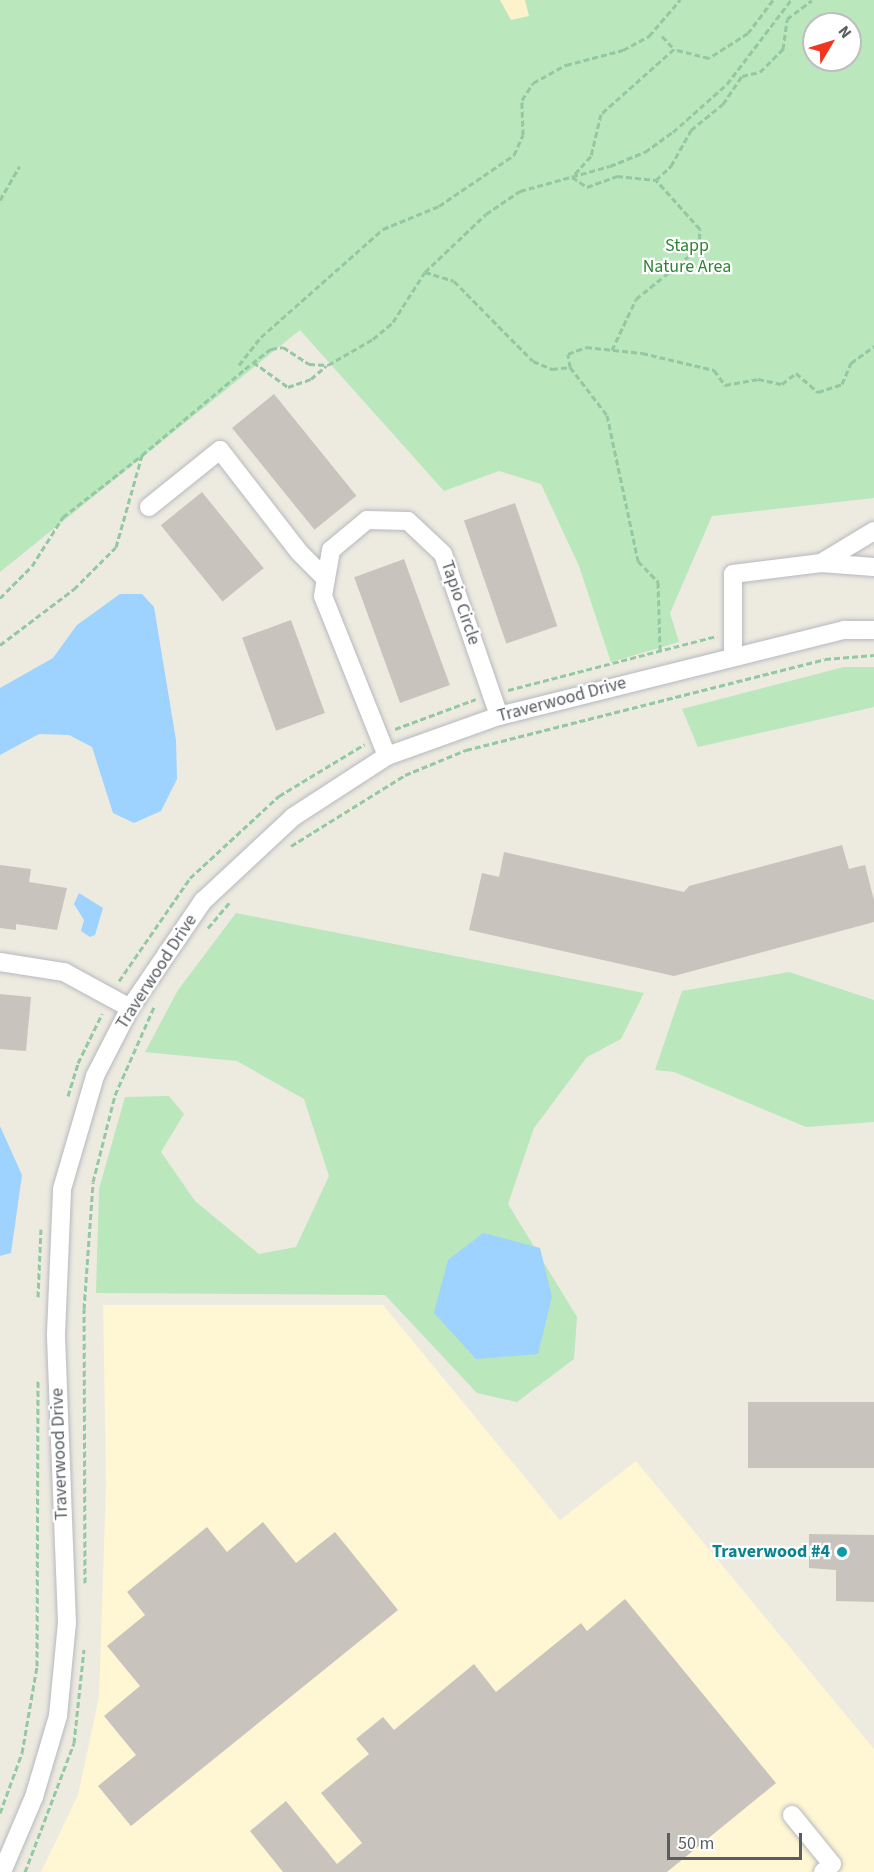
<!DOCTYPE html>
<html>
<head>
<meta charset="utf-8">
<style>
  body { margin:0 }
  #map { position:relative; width:874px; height:1872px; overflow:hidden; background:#edeae0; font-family:"Source Sans 3",sans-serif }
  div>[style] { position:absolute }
  .commercial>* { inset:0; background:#fff6d3 }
  .green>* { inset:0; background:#bae7bb }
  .sand>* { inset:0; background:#fcf2cc }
  .water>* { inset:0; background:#9ed3ff }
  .building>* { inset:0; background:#c8c4bd; transform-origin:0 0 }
  .path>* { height:3px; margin-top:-1.5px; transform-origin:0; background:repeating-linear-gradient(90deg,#93c8a3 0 6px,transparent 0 9px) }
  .roads { filter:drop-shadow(0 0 2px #b6b9be) drop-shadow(0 0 2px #b6b9be) }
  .minor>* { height:18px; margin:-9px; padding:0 9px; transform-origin:9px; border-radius:9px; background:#fff }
  .dots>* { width:16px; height:16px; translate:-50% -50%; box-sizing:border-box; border:3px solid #fff; border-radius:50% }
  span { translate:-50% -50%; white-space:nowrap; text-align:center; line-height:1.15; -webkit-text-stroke:4.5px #fff; paint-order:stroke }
  .park-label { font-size:18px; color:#2f8434 }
  .street-label { font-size:18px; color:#595d62 }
  .culture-label { font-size:18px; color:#0d838f; font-weight:700 }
  .right { translate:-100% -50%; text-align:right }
  .north { position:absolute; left:802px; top:12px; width:60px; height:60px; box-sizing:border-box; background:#fff; border:2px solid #bdbec0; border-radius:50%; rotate:52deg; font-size:16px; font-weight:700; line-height:24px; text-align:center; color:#595d62 }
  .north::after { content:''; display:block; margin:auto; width:21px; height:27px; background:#f23521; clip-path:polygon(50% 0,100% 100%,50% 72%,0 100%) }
  .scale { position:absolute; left:667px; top:1833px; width:135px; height:27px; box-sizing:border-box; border:3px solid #595d62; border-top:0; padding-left:8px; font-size:18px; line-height:21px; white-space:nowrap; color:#595d62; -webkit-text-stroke:4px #fff; paint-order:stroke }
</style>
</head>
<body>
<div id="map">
  <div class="commercial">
    <i style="clip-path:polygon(103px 1305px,383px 1305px,560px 1520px,636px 1461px,874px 1749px,874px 1872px,41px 1872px,78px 1795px,99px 1697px,106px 1483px)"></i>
  </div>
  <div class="green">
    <i style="clip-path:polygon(evenodd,0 0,874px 0,874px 498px,712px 516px,670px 613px,679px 642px,611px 662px,579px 566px,541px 484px,499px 471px,444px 491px,300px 330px,0 572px,0 0,814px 24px,850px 24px,850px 60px,814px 60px,814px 24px)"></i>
    <i style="clip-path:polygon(844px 667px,874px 667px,874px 707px,698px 747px,682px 709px)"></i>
    <i style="clip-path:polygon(236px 913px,644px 993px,621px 1039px,587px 1057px,534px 1128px,508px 1204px,577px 1317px,574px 1359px,517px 1402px,477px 1393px,385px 1295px,96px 1293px,99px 1189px,125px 1097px,169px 1096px,184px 1114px,161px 1152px,195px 1201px,259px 1254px,296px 1247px,329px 1176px,304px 1099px,237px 1061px,145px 1052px,178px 990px)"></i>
    <i style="clip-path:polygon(789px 972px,874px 1000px,874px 1122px,806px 1127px,674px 1072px,655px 1070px,682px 991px)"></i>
  </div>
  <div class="sand">
    <i style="clip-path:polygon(500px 0,525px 0,529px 16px,511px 20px)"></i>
  </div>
  <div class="water">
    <i style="clip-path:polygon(120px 594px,142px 594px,154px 607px,176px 740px,177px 779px,161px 811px,134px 823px,113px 813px,92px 747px,69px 735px,39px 734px,0 755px,0 688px,53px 658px,77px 625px)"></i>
    <i style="clip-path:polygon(79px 893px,103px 908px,95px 935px,90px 937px,81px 931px,84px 920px,74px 904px)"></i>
    <i style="clip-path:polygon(0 1126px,22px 1175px,11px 1253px,0 1256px)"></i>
    <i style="clip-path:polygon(483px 1233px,540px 1248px,552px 1297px,538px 1354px,476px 1359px,434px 1313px,448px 1260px)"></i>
  </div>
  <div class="building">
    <i style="left:274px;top:394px;width:131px;height:54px;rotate:51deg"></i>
    <i style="left:202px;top:492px;width:98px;height:53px;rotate:51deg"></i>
    <i style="left:515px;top:503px;width:130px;height:54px;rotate:71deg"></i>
    <i style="left:404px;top:559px;width:134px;height:53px;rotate:70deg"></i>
    <i style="left:291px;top:620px;width:99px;height:52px;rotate:70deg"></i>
    <i style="clip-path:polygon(842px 845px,849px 869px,865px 865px,874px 900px,874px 922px,674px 976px,469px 930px,482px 873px,499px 877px,504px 852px,684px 892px,689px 886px)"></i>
    <i style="clip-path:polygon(0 865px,31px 869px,29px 882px,67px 888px,57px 930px,16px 924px,16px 930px,0 928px)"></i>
    <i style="clip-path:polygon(0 994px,31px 997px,26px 1051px,0 1049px)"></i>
    <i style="left:748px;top:1402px;width:126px;height:66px"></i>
    <i style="clip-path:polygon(263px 1522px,296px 1563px,335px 1532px,398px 1610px,131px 1826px,98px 1786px,136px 1755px,104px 1716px,140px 1686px,107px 1646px,145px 1615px,127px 1592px,207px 1527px,227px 1552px)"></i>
    <i style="clip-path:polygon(809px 1534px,874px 1535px,874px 1602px,836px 1601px,836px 1570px,809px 1568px)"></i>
    <i style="clip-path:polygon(625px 1599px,776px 1783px,667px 1872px,283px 1872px,250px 1831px,286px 1801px,337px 1864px,362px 1843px,321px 1793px,369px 1754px,356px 1739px,383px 1717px,394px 1730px,474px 1664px,496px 1692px,581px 1623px,587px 1631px)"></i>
  </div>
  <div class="path">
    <i style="left:773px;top:0;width:41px;rotate:127.1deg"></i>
    <i style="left:748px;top:33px;width:46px;rotate:147.3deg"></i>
    <i style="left:709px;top:58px;width:36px;rotate:-166deg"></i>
    <i style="left:674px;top:49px;width:98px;rotate:138.3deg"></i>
    <i style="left:601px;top:114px;width:43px;rotate:103.4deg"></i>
    <i style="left:591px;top:156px;width:28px;rotate:132deg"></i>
    <i style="left:572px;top:177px;width:18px;rotate:34deg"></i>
    <i style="left:587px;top:187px;width:32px;rotate:-20deg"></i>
    <i style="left:617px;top:176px;width:39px;rotate:6deg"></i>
    <i style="left:656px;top:180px;width:21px;rotate:-43deg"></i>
    <i style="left:671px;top:166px;width:41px;rotate:-60.9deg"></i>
    <i style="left:691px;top:130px;width:41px;rotate:-39.1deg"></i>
    <i style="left:723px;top:104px;width:34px;rotate:-56deg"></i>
    <i style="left:742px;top:76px;width:18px;rotate:-13deg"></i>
    <i style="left:760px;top:72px;width:33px;rotate:-45deg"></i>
    <i style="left:783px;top:49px;width:30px;rotate:-82deg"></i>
    <i style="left:787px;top:19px;width:31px;rotate:-37deg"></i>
    <i style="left:662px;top:36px;width:18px;rotate:47deg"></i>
    <i style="left:0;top:200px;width:39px;rotate:-60deg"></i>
    <i style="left:425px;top:272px;width:30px;rotate:17deg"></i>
    <i style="left:454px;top:281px;width:112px;rotate:45.4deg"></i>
    <i style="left:533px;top:361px;width:21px;rotate:23deg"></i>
    <i style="left:552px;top:369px;width:18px;rotate:-6deg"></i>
    <i style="left:570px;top:367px;width:61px;rotate:52.4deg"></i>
    <i style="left:607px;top:415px;width:149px;rotate:78deg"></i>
    <i style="left:638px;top:561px;width:29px;rotate:46deg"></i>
    <i style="left:658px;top:582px;width:68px;rotate:88.3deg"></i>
    <i style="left:612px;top:350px;width:56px;rotate:-64.8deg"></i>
    <i style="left:636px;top:299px;width:81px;rotate:-39deg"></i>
    <i style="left:699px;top:248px;width:19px;rotate:-87deg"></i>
    <i style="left:700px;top:229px;width:66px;rotate:-131.9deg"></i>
    <i style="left:253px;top:362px;width:43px;rotate:35.5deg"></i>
    <i style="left:288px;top:387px;width:24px;rotate:-19deg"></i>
    <i style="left:311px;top:379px;width:20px;rotate:-41deg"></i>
    <i style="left:239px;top:365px;width:36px;rotate:-52deg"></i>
    <i style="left:261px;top:337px;width:163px;rotate:-41.5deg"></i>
    <i style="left:383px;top:229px;width:61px;rotate:-22.3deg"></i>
    <i style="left:439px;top:206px;width:91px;rotate:-34.2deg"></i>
    <i style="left:514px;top:155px;width:22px;rotate:-66deg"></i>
    <i style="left:523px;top:135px;width:35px;rotate:-92deg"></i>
    <i style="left:522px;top:100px;width:20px;rotate:-57deg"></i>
    <i style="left:533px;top:83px;width:38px;rotate:-29deg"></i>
    <i style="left:566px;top:65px;width:59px;rotate:-14.7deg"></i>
    <i style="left:623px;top:50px;width:30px;rotate:-28deg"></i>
    <i style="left:649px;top:36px;width:48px;rotate:-49.3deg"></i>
    <i style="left:570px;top:367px;width:13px;rotate:-99deg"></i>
    <i style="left:568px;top:354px;width:19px;rotate:-21deg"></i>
    <i style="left:586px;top:347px;width:56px;rotate:6.1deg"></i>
    <i style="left:642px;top:353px;width:74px;rotate:13.3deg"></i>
    <i style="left:714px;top:370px;width:19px;rotate:54deg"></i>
    <i style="left:725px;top:385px;width:34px;rotate:-10deg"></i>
    <i style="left:758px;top:379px;width:25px;rotate:12deg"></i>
    <i style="left:782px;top:384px;width:18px;rotate:-38deg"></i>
    <i style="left:796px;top:373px;width:29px;rotate:41deg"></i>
    <i style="left:818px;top:392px;width:25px;rotate:-18deg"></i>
    <i style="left:842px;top:384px;width:23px;rotate:-67deg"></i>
    <i style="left:851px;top:363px;width:29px;rotate:-36deg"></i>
    <i style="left:0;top:598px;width:45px;rotate:-45deg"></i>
    <i style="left:32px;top:566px;width:58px;rotate:-57.7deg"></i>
    <i style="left:63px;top:517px;width:99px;rotate:-38deg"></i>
    <i style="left:0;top:645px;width:93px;rotate:-37.1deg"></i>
    <i style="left:74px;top:589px;width:59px;rotate:-45deg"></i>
    <i style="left:116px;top:547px;width:96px;rotate:-74.2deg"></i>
    <i style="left:142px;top:455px;width:134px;rotate:-39.9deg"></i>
    <i style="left:245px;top:369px;width:33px;rotate:-38deg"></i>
    <i style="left:271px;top:349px;width:12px;rotate:-9deg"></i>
    <i style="left:283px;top:347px;width:31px;rotate:33deg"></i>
    <i style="left:309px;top:364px;width:19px;rotate:3deg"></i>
    <i style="left:328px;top:365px;width:52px;rotate:-30deg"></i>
    <i style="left:373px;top:339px;width:26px;rotate:-40deg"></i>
    <i style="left:393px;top:322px;width:59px;rotate:-57.4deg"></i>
    <i style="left:425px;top:272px;width:84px;rotate:-43.6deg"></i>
    <i style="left:486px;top:214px;width:41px;rotate:-34.1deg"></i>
    <i style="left:520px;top:191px;width:93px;rotate:-15.5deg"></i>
    <i style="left:610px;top:166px;width:38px;rotate:-22deg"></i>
    <i style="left:645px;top:152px;width:34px;rotate:-36deg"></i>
    <i style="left:673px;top:132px;width:72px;rotate:-41.6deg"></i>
    <i style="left:727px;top:84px;width:106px;rotate:-52.7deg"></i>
    <i style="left:508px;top:690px;width:216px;rotate:-14.5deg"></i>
    <i style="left:395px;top:729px;width:86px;rotate:-20.3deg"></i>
    <i style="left:291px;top:846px;width:134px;rotate:-31.9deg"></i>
    <i style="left:405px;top:775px;width:66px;rotate:-22.3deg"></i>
    <i style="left:466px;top:750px;width:370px;rotate:-14.2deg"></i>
    <i style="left:825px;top:659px;width:49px;rotate:-4.7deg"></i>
    <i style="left:208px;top:928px;width:33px;rotate:-50deg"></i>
    <i style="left:119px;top:981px;width:125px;rotate:-55.4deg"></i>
    <i style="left:190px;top:878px;width:121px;rotate:-42.7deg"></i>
    <i style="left:279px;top:796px;width:100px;rotate:-31.2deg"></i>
    <i style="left:68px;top:1096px;width:34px;rotate:-73deg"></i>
    <i style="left:78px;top:1063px;width:55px;rotate:-63.9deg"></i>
    <i style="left:38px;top:1297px;width:68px;rotate:-87.5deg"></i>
    <i style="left:85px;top:1583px;width:274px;rotate:-90.2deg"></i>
    <i style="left:84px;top:1309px;width:127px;rotate:-85.9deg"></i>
    <i style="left:93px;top:1182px;width:90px;rotate:-75.8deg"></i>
    <i style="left:115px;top:1095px;width:96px;rotate:-66.1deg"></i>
    <i style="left:0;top:1813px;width:64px;rotate:-69.9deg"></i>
    <i style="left:22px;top:1753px;width:88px;rotate:-80.2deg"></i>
    <i style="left:37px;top:1666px;width:285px;rotate:-89.8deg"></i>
    <i style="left:25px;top:1872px;width:138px;rotate:-69.2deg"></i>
    <i style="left:74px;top:1743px;width:94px;rotate:-83.9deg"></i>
  </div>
  <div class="roads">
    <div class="minor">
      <i style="left:149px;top:507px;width:91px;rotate:-38.8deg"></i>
      <i style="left:220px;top:450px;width:129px;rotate:52.2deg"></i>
      <i style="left:299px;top:552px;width:38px;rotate:45deg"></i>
      <i style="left:821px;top:563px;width:62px;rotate:-31.1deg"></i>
      <i style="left:733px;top:656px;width:82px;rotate:-90deg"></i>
      <i style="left:733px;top:574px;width:89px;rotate:-7.1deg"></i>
      <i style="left:821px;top:563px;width:53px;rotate:4.3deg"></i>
      <i style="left:387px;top:756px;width:172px;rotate:-111.8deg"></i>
      <i style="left:323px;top:596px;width:47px;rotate:-80.1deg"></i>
      <i style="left:331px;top:550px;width:47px;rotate:-39.8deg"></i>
      <i style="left:367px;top:520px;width:41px;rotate:1.4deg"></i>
      <i style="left:408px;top:521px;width:48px;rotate:43.3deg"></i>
      <i style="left:443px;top:554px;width:171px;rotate:70.9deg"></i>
      <i style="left:0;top:962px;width:65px;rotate:8.9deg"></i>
      <i style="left:64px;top:972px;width:75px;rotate:28.6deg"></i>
      <i style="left:792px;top:1815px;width:63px;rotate:50.8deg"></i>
      <i style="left:832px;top:1864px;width:12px;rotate:138deg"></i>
      <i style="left:2px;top:1872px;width:82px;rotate:-66.9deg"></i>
      <i style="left:34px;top:1797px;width:84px;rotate:-73.5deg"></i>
      <i style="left:58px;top:1716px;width:93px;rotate:-84.5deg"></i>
      <i style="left:67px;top:1623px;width:289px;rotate:-92.2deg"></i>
      <i style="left:56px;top:1334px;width:145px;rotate:-87.6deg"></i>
      <i style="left:62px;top:1189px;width:118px;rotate:-73.7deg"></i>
      <i style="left:95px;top:1076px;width:76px;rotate:-62.8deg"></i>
      <i style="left:130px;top:1008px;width:130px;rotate:-55.7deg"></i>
      <i style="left:203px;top:901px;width:123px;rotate:-43deg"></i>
      <i style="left:293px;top:817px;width:112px;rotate:-33deg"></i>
      <i style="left:387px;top:756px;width:119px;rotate:-19.7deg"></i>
      <i style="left:499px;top:716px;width:356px;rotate:-14deg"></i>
      <i style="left:844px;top:630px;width:30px"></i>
    </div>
  </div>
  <div class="dots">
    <i style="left:842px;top:1552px;background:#0f9aa8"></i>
  </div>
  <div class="park-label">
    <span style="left:687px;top:257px">Stapp<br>Nature Area</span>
  </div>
  <div class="street-label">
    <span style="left:460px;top:603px;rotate:71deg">Tapio Circle</span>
    <span style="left:562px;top:700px;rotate:-15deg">Traverwood Drive</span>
    <span style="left:157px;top:972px;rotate:-57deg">Traverwood Drive</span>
    <span style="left:60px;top:1454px;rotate:-92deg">Traverwood Drive</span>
  </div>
  <div class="culture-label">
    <span class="right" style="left:830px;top:1552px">Traverwood #4</span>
  </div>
  <div class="north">N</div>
  <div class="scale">50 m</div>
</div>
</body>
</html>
